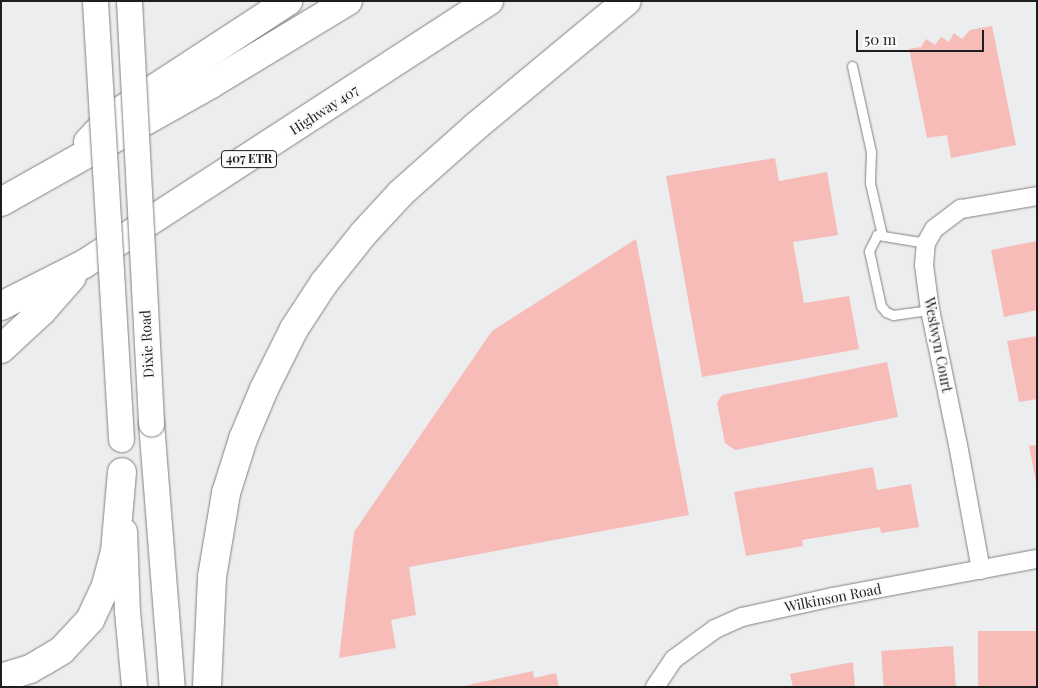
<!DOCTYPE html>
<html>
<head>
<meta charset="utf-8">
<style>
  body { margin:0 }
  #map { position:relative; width:1038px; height:688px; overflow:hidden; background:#ebedef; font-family:"Playfair Display",serif }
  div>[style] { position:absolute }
  .building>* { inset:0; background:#f7bbb8; transform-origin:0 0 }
  .roads { filter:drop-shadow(0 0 1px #808183) drop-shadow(0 0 1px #808183) }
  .service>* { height:9px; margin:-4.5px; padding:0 4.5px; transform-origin:4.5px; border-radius:4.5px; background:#fff }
  .minor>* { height:18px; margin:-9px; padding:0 9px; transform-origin:9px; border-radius:9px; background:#fff }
  .secondary>* { height:25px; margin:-12.5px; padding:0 12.5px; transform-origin:12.5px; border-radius:12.5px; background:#fff }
  .motorway>* { height:28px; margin:-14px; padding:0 14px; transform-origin:14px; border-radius:14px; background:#fff }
  .bridges { filter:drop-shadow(0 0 1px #808183) drop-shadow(0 0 1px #808183) }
  .secondary-bridge>* { height:25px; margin:-12.5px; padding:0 12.5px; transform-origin:12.5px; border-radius:12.5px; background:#fff }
  span { translate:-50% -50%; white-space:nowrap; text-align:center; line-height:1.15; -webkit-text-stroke:4px #f9fafc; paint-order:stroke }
  .shield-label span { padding:1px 4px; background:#f9fafc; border:1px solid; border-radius:4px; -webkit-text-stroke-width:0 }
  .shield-label { font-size:12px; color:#1d1e1e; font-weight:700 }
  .street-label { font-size:14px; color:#1d1e1e }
  .frame { position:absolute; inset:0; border:2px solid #1d1e1e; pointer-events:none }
  .scale { position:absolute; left:856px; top:30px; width:128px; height:22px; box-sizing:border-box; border:2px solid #1d1e1e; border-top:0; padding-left:6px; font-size:15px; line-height:18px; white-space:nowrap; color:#1d1e1e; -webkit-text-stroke:4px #f9fafc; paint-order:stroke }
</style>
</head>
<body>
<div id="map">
  <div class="building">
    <i style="clip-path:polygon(992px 26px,1016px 145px,951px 158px,947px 135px,927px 138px,909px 49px,921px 47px,926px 39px,935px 45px,941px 37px,949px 42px,954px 33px,962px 39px,970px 30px)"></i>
    <i style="clip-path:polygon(775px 158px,779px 181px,827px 172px,838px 235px,793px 242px,804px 303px,849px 296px,859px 349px,702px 377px,666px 176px)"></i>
    <i style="clip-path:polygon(636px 239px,689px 515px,409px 567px,416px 615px,391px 620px,396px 648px,339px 658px,354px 532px,492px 331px)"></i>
    <i style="clip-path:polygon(1037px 241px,1037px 310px,1004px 317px,991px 250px)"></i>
    <i style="clip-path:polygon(1037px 336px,1037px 399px,1019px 402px,1007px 341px)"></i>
    <i style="clip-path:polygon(887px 362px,898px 417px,735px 450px,725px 443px,717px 403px,722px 395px)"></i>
    <i style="clip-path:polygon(1037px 445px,1037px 481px,1036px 481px,1029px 446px)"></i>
    <i style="clip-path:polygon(873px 467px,877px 490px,911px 484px,919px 527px,881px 533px,880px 527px,802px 540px,803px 546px,746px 556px,734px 492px)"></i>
    <i style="left:1037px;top:631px;width:56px;height:59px;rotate:90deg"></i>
    <i style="left:953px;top:646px;width:41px;height:72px;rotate:86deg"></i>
    <i style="clip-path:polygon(853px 662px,855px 687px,793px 687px,790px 674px)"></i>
    <i style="clip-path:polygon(533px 671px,534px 678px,556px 673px,559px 687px,459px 687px)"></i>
  </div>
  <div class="roads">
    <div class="service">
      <i style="left:852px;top:66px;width:88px;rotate:77.5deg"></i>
      <i style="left:871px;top:152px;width:31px;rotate:92deg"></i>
      <i style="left:870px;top:183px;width:53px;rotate:77deg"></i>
      <i style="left:926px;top:243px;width:50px;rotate:-170.7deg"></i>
      <i style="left:877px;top:235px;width:18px;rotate:117deg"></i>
      <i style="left:869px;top:251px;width:56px;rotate:77.7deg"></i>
      <i style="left:881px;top:306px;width:8px;rotate:50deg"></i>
      <i style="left:886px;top:312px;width:8px;rotate:23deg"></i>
      <i style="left:893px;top:315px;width:37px;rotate:-8deg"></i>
    </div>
    <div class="minor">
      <i style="left:981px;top:570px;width:127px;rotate:-100.4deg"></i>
      <i style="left:958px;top:445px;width:138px;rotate:-101.7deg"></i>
      <i style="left:930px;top:310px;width:45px;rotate:-97.6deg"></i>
      <i style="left:924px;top:265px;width:22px;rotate:-85deg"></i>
      <i style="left:926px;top:243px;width:16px;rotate:-60deg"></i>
      <i style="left:934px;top:229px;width:34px;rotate:-37deg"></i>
      <i style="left:961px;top:209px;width:77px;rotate:-9.7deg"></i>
      <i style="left:655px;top:687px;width:34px;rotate:-56deg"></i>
      <i style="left:674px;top:659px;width:51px;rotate:-36.2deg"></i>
      <i style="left:715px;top:629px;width:30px;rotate:-24deg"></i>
      <i style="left:742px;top:617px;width:93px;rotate:-12.4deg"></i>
      <i style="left:833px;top:597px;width:208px;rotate:-10.6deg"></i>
    </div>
    <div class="secondary">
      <i style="left:151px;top:423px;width:265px;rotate:85.5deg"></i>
      <i style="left:124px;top:531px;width:80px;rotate:87.9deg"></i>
      <i style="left:127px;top:611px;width:76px;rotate:84.7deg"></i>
    </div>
    <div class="motorway">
      <i style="left:88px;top:142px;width:34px;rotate:-47deg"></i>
      <i style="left:111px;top:117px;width:212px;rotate:-33.2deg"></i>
      <i style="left:1px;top:202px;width:241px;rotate:-29.3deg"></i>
      <i style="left:211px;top:84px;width:160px;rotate:-31.2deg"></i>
      <i style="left:1px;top:306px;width:93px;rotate:-26.8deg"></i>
      <i style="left:84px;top:264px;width:483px;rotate:-33deg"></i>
      <i style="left:1px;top:349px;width:56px;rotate:-42.8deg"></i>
      <i style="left:42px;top:311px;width:45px;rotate:-48.6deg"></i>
      <i style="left:1px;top:678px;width:30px;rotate:-17deg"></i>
      <i style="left:30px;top:669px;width:16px;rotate:-30deg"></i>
      <i style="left:44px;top:661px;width:21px;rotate:-31deg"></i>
      <i style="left:62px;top:650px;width:41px;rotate:-47deg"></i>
      <i style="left:90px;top:620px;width:38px;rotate:-65deg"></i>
      <i style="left:106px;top:585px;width:34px;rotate:-75deg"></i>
      <i style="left:115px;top:552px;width:80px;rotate:-85deg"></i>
      <i style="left:207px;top:687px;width:110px;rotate:-87.4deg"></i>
      <i style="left:212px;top:577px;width:85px;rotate:-80.5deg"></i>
      <i style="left:226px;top:493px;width:57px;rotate:-72.5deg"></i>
      <i style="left:243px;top:439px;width:54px;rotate:-67.2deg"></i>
      <i style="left:264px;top:389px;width:67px;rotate:-63.4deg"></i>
      <i style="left:294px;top:329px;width:55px;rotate:-56.9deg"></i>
      <i style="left:324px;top:283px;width:64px;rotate:-51.3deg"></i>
      <i style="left:364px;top:233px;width:54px;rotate:-47.2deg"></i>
      <i style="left:401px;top:193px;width:99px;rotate:-41.7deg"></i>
      <i style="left:475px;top:127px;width:197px;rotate:-39.7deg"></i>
    </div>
  </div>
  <div class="bridges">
    <div class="secondary-bridge">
      <i style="left:95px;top:1px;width:439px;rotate:86.6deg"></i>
      <i style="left:129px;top:1px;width:423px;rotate:87deg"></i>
    </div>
  </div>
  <div class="shield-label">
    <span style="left:249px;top:159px">407 ETR</span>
  </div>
  <div class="street-label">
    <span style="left:324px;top:110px;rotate:-33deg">Highway 407</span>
    <span style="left:147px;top:344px;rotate:-93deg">Dixie Road</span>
    <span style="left:938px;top:345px;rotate:79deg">Westwyn Court</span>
    <span style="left:833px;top:598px;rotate:-11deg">Wilkinson Road</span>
  </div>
  <div class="frame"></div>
  <div class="scale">50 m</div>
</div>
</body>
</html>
